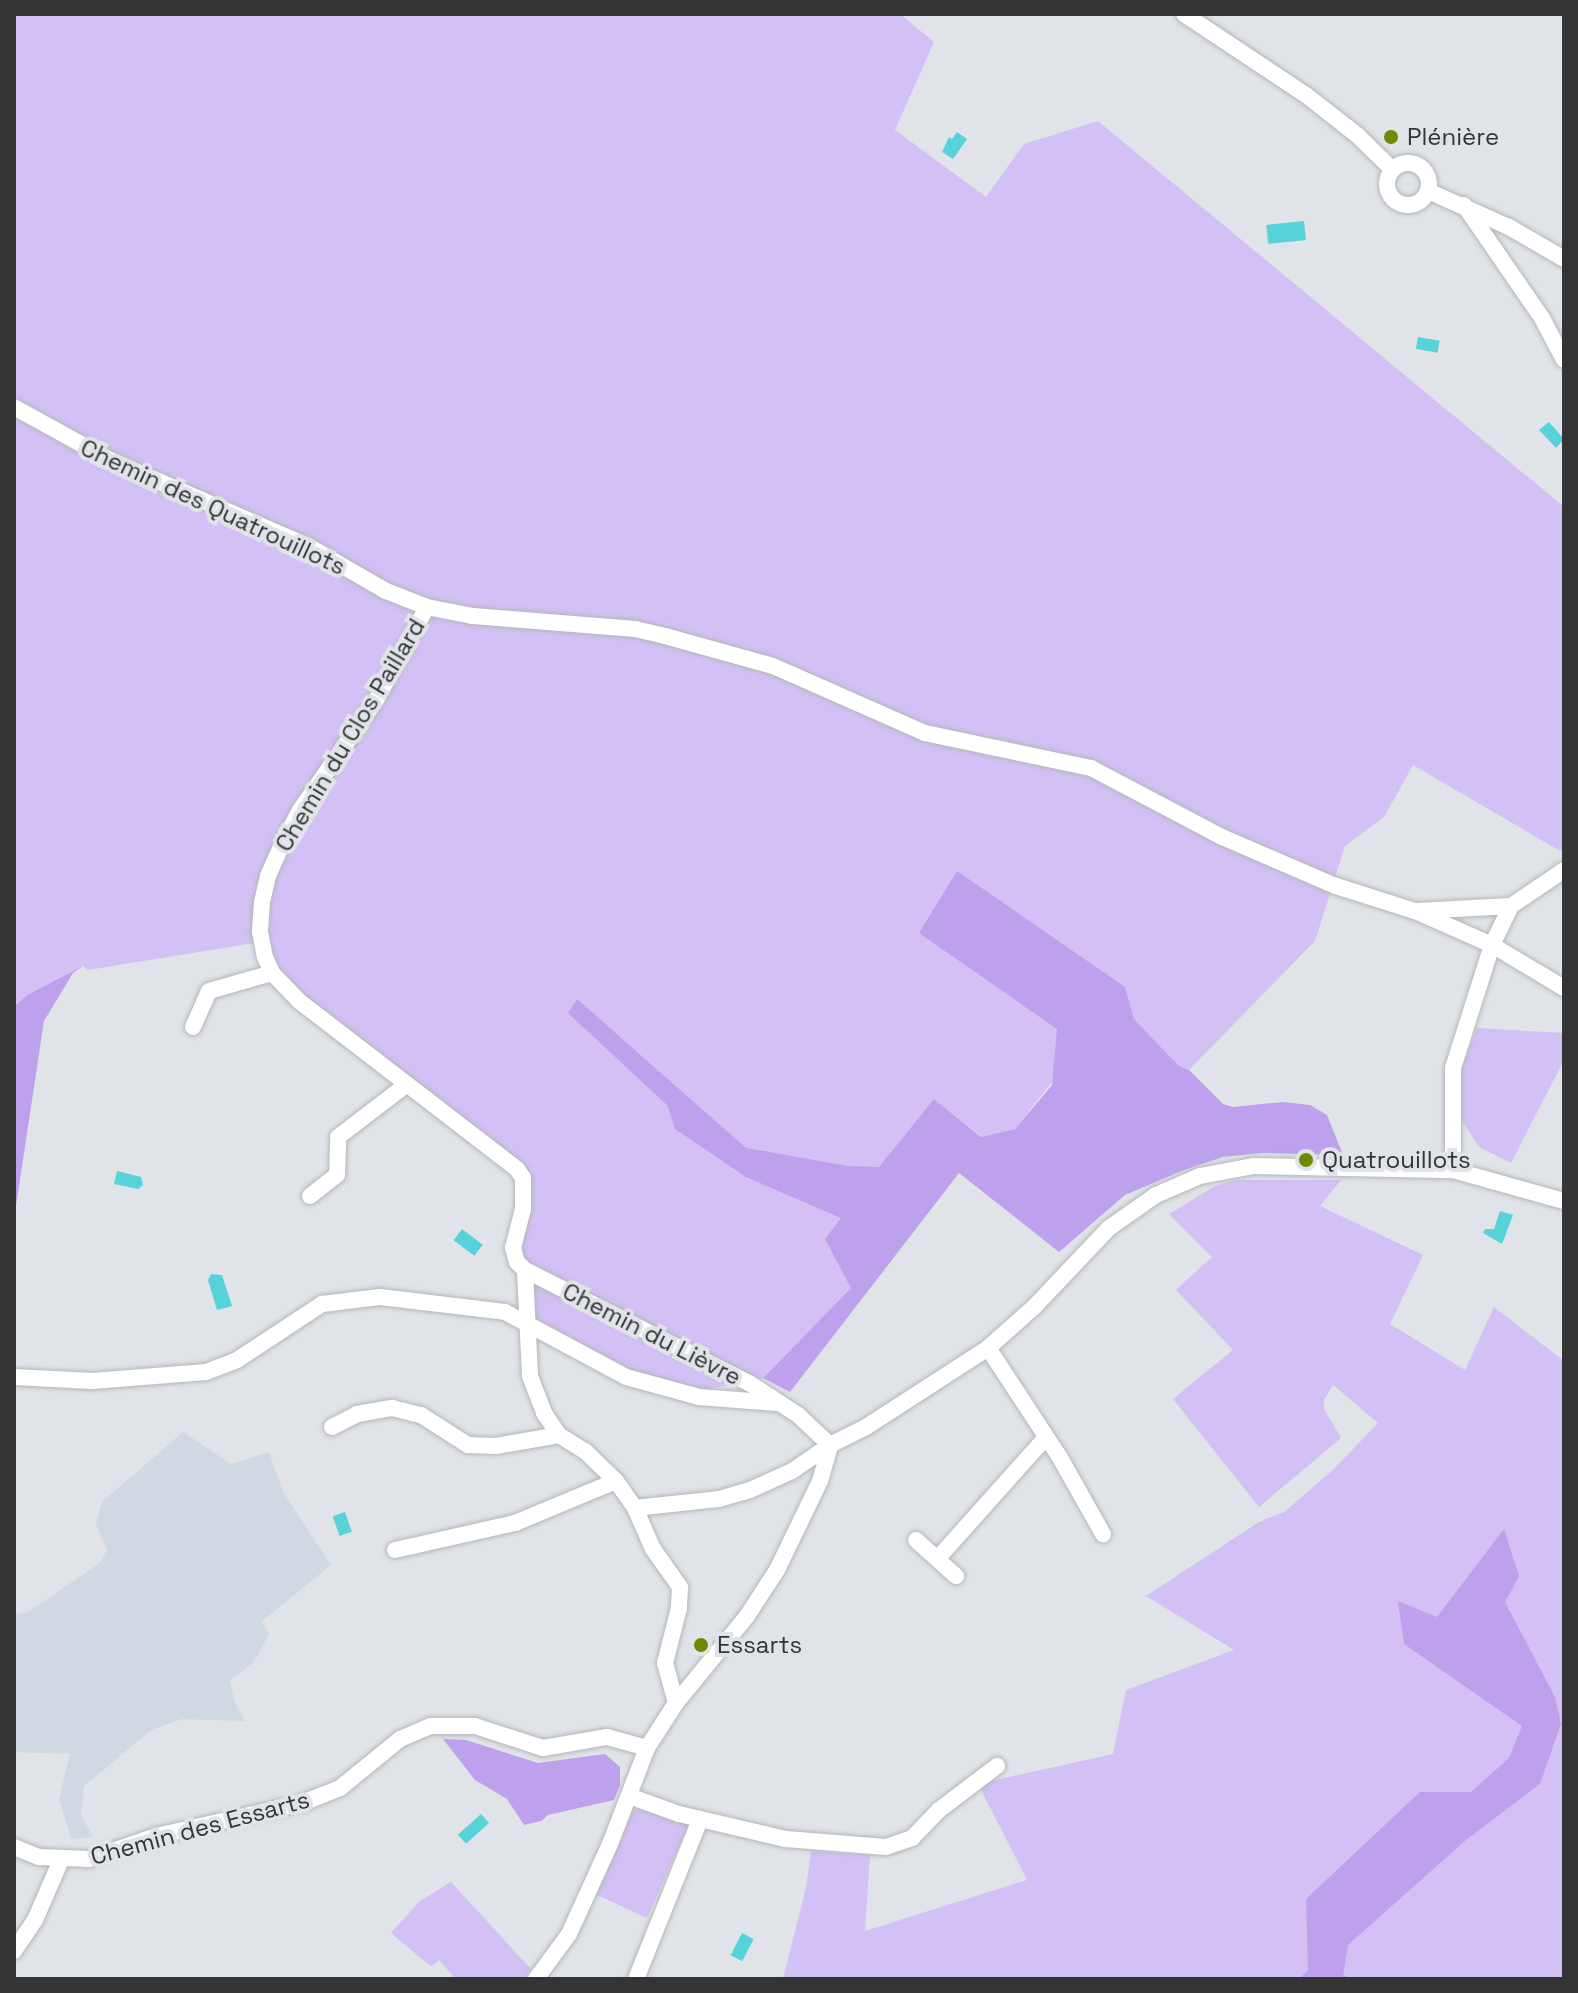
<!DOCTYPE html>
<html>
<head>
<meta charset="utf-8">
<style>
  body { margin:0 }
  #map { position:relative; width:1578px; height:1993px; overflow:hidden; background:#e0e3e7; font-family:"Space Grotesk",sans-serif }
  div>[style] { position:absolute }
  .built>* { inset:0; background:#d0d8e1 }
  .green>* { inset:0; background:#d3c0f5 }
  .forest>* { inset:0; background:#bda1ec }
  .water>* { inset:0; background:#56d3d9; transform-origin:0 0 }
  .roads { filter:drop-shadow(0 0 2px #b4b7ba) drop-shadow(0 0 2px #b4b7ba) }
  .street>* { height:16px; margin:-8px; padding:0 8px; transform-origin:8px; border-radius:8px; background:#fff }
  .street>.ring { margin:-8px; padding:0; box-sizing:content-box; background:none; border:16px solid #fff; border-radius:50% }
  .dots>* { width:22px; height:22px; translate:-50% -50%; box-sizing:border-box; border:4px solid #e0e3e7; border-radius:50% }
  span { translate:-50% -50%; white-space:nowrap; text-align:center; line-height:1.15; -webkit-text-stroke:8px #e0e3e7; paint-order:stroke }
  .poi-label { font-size:24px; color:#333435 }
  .left { translate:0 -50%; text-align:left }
  .street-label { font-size:24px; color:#333435 }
  .frame { position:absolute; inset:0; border:16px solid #333435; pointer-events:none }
</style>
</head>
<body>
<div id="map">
  <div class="built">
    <i style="clip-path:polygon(183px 1432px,231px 1464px,269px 1452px,283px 1492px,331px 1565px,261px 1622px,269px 1634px,254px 1662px,230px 1680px,234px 1701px,245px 1721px,182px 1719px,151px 1730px,84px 1786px,81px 1815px,93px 1837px,71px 1839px,59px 1799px,70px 1754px,14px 1752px,14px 1615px,28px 1612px,100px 1563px,107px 1550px,96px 1524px,102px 1502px)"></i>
  </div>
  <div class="green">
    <i style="clip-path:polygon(14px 14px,900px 14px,934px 42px,895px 130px,986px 197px,1024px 144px,1098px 121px,1564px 507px,1564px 849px,1560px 851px,1413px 765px,1384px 817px,1345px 846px,1315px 941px,1189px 1070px,1178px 1065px,1134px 1019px,1125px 988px,1015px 1129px,982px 1137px,934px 1099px,851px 1288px,763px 1378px,673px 1396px,531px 1332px,520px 1256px,531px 1173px,276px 973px,266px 941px,88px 970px,83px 966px,27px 995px,14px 1007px)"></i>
    <i style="clip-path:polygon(1477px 1028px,1564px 1033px,1564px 1060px,1511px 1163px,1479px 1147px,1460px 1117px,1458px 1078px)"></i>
    <i style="clip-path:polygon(1236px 1180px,1341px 1180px,1320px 1206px,1423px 1255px,1390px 1324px,1465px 1370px,1494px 1307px,1564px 1361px,1564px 1979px,783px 1979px,806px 1888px,811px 1851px,870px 1855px,865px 1931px,1027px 1880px,978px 1784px,1113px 1754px,1126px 1690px,1234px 1650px,1146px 1596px,1259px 1522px,1284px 1512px,1332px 1471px,1378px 1423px,1333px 1385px,1324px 1400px,1324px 1409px,1341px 1438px,1259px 1507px,1173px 1399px,1233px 1350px,1176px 1290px,1212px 1257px,1169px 1214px,1215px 1186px)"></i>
    <i style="clip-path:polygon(643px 1807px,689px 1824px,647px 1918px,595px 1894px,633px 1811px)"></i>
    <i style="clip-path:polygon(451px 1882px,531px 1969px,523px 1979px,456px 1979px,439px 1960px,432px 1966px,428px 1964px,391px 1933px,420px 1901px)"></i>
  </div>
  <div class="forest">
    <i style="clip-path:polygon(957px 871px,1125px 987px,1134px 1019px,1178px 1065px,1189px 1070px,1223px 1104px,1233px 1107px,1283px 1102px,1310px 1105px,1327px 1115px,1343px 1155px,1262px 1153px,1223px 1157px,1184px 1170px,1125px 1195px,1059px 1252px,959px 1173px,790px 1392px,763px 1378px,851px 1288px,825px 1239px,841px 1218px,746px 1177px,675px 1129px,668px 1106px,568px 1013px,577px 999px,746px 1148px,848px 1166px,879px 1167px,934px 1099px,981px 1137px,1015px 1129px,1052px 1085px,1057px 1029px,919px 933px)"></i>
    <i style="clip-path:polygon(83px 966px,73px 973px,44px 1021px,14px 1219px,14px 1007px,27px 995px)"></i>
    <i style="clip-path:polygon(1504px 1529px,1519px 1576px,1505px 1602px,1555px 1697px,1561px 1724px,1540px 1784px,1466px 1840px,1348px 1945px,1343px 1975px,1351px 1979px,1299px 1979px,1308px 1970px,1306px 1899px,1420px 1792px,1471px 1792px,1509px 1758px,1522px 1726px,1404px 1644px,1398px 1601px,1437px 1617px)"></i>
    <i style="clip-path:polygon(443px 1739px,466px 1740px,538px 1763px,605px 1754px,620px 1767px,620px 1785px,614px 1800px,548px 1815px,541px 1821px,524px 1825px,507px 1799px,475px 1780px)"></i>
  </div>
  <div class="water">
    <i style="clip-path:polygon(957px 132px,967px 139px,953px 159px,942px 152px,949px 137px,952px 139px)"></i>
    <i style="left:1304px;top:221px;width:19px;height:38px;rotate:84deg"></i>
    <i style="left:1418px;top:337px;width:22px;height:12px;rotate:10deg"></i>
    <i style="clip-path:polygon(1549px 422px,1564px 439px,1556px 448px,1539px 430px)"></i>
    <i style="clip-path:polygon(117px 1171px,141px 1177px,143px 1185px,138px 1189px,114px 1184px)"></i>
    <i style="clip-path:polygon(1500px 1211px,1513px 1215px,1502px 1244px,1483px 1233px,1485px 1229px,1494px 1229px)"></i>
    <i style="left:462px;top:1229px;width:26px;height:14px;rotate:37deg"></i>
    <i style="clip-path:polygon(211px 1274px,222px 1275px,232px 1306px,217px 1310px,208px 1280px)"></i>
    <i style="left:345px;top:1512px;width:21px;height:13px;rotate:71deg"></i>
    <i style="left:481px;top:1814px;width:12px;height:31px;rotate:48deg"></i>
    <i style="left:742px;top:1933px;width:13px;height:25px;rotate:27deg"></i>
  </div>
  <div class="roads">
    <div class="street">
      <i style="left:1184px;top:14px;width:146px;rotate:33.6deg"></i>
      <i style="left:1306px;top:95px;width:65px;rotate:38.1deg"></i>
      <i style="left:1357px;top:135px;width:49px;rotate:44.2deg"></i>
      <i class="ring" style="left:1387px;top:163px;width:26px;height:26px"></i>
      <i style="left:1428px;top:191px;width:89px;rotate:24deg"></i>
      <i style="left:1509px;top:227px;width:64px;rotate:30.2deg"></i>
      <i style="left:1464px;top:205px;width:137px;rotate:55.4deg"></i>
      <i style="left:1542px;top:318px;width:47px;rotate:62.4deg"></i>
      <i style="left:14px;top:407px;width:110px;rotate:28.9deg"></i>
      <i style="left:110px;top:460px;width:216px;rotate:23.5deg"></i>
      <i style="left:308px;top:546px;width:90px;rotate:30deg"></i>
      <i style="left:386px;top:591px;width:44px;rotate:21.3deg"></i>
      <i style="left:427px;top:607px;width:47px;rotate:11.1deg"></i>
      <i style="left:473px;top:616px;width:163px;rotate:4.6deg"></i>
      <i style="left:635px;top:629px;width:31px;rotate:13deg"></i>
      <i style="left:665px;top:636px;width:112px;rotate:15.5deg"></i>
      <i style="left:773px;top:666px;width:166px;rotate:23.8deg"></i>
      <i style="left:925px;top:733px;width:170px;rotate:11.9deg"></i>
      <i style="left:1091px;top:768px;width:148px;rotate:27.8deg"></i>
      <i style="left:1222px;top:837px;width:124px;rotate:23.3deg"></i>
      <i style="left:1336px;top:886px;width:83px;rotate:17.6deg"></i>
      <i style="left:1415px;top:911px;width:84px;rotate:23.8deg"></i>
      <i style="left:1492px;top:945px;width:84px;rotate:30.8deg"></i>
      <i style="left:427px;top:607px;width:106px;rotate:118.7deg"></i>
      <i style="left:376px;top:700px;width:134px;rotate:124.6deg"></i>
      <i style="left:300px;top:810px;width:34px;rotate:118deg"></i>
      <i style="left:284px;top:840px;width:39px;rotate:114deg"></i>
      <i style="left:268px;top:876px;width:27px;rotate:103deg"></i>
      <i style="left:262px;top:902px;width:30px;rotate:94deg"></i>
      <i style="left:260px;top:932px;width:25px;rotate:79deg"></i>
      <i style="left:265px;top:957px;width:17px;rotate:66deg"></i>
      <i style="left:272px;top:973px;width:39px;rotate:46deg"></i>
      <i style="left:299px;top:1001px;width:275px;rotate:37.6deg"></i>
      <i style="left:517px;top:1169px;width:11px;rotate:56deg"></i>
      <i style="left:523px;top:1178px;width:31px;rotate:90deg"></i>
      <i style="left:523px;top:1209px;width:40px;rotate:104.4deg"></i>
      <i style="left:513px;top:1248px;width:15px;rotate:74deg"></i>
      <i style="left:517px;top:1262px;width:11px;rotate:45deg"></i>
      <i style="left:525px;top:1270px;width:106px;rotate:87.3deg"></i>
      <i style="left:530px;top:1376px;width:40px;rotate:69deg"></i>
      <i style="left:544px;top:1413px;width:27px;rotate:56deg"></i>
      <i style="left:559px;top:1435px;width:31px;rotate:32deg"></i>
      <i style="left:585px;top:1451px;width:43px;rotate:44.1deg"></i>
      <i style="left:616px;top:1481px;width:33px;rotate:55deg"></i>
      <i style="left:635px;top:1508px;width:45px;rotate:66.3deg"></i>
      <i style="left:653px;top:1549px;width:47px;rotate:54.6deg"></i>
      <i style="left:680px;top:1587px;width:21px;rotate:93deg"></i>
      <i style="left:679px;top:1608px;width:57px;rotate:104.3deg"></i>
      <i style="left:665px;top:1663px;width:41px;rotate:74.6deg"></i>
      <i style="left:1417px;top:911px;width:94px;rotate:-3deg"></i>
      <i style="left:193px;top:1027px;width:39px;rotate:-66deg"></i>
      <i style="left:209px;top:991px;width:66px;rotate:-15.9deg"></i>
      <i style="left:1453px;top:1170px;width:102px;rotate:-90deg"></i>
      <i style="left:1453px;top:1068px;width:129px;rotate:-72.4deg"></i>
      <i style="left:1492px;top:945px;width:43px;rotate:-64deg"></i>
      <i style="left:1511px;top:906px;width:64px;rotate:-34.2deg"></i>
      <i style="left:310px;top:1196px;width:34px;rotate:-38deg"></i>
      <i style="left:337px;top:1175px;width:38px;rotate:-88deg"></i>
      <i style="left:338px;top:1137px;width:86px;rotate:-37.4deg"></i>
      <i style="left:525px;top:1270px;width:251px;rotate:26.8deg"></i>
      <i style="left:749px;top:1383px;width:59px;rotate:33.1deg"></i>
      <i style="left:798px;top:1415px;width:44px;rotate:43.2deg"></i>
      <i style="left:830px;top:1445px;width:46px;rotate:145.6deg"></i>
      <i style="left:792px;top:1471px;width:46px;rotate:155.7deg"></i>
      <i style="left:750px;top:1490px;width:32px;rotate:164deg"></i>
      <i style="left:719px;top:1499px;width:84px;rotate:173.9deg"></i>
      <i style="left:988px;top:1348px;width:129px;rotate:56.7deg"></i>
      <i style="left:1059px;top:1456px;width:90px;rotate:60.6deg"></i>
      <i style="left:14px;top:1377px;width:79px;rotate:2.9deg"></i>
      <i style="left:93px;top:1381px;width:113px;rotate:-4.6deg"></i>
      <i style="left:206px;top:1372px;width:33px;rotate:-21deg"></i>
      <i style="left:237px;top:1360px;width:102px;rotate:-33.4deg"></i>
      <i style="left:322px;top:1304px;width:58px;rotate:-6.9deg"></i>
      <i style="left:380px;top:1297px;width:126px;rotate:6.8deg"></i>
      <i style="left:505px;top:1312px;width:137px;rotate:28.2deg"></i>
      <i style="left:626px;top:1377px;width:76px;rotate:15.3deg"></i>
      <i style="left:699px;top:1397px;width:78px;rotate:4.4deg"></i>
      <i style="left:332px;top:1427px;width:28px;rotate:-27deg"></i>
      <i style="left:357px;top:1414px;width:36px;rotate:-10deg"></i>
      <i style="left:392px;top:1408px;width:30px;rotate:14deg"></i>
      <i style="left:421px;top:1415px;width:56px;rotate:32.6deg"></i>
      <i style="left:468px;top:1445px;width:28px;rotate:2deg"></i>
      <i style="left:496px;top:1446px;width:64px;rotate:-9.9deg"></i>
      <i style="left:916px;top:1540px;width:54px;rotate:42deg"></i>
      <i style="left:395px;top:1550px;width:123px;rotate:-12.7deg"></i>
      <i style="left:515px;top:1523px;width:109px;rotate:-22.6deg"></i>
      <i style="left:938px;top:1558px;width:162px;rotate:-48.2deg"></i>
      <i style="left:629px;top:1796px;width:53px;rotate:19.8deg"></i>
      <i style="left:679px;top:1814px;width:110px;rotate:13.2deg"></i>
      <i style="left:786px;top:1839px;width:100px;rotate:4.6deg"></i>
      <i style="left:886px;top:1847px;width:28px;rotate:-19deg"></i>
      <i style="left:912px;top:1838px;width:39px;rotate:-46deg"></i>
      <i style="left:939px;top:1810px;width:73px;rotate:-37.2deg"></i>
      <i style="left:14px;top:1847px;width:27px;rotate:22deg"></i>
      <i style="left:39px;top:1857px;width:50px;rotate:2.3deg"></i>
      <i style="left:89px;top:1859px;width:71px;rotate:-18.9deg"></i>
      <i style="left:156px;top:1836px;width:150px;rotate:-12.7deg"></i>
      <i style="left:302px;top:1803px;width:41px;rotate:-21.5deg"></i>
      <i style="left:340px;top:1788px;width:77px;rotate:-39.2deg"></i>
      <i style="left:400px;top:1739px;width:33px;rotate:-23deg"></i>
      <i style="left:430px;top:1726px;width:45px"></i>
      <i style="left:475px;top:1726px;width:71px;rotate:17.9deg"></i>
      <i style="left:543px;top:1748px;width:65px;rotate:-9.8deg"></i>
      <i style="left:607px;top:1737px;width:41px;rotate:15.4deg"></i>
      <i style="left:14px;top:1951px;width:37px;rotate:-56deg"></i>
      <i style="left:35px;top:1920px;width:65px;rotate:-66.6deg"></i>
      <i style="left:536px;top:1979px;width:56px;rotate:-53.7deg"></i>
      <i style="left:569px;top:1934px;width:99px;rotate:-65.5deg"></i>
      <i style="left:610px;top:1844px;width:103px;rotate:-68.9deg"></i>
      <i style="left:647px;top:1748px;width:54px;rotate:-57.2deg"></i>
      <i style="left:676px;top:1703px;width:112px;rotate:-50.8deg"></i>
      <i style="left:747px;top:1616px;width:55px;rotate:-56.9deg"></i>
      <i style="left:777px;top:1570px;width:99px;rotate:-64.2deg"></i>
      <i style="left:820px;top:1481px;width:37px;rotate:-74deg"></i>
      <i style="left:830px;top:1445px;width:40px;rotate:-26.6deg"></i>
      <i style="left:866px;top:1427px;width:145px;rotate:-32.9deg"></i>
      <i style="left:988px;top:1348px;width:62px;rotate:-41.7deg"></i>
      <i style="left:1034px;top:1307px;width:109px;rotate:-46.5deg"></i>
      <i style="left:1109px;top:1228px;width:57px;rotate:-35.1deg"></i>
      <i style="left:1156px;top:1195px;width:48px;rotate:-23.4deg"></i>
      <i style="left:1200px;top:1176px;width:55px;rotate:-10.5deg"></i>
      <i style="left:1254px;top:1166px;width:199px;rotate:1.2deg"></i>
      <i style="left:1453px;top:1170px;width:115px;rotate:15.6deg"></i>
      <i style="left:636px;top:1979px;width:171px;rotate:-68.1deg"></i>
    </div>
  </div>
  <div class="dots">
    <i style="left:1391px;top:137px;background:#6e8a00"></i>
    <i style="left:1306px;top:1160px;background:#6e8a00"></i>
    <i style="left:701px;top:1645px;background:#6e8a00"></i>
  </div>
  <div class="poi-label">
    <span class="left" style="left:1407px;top:137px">Plénière</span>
    <span class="left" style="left:1322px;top:1160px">Quatrouillots</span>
    <span class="left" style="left:717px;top:1645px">Essarts</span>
  </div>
  <div class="street-label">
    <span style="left:213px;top:507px;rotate:25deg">Chemin des Quatrouillots</span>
    <span style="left:350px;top:735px;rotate:-59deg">Chemin du Clos Paillard</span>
    <span style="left:652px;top:1334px;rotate:27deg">Chemin du Lièvre</span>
    <span style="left:200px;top:1828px;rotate:-15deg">Chemin des Essarts</span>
  </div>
  <div class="frame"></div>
</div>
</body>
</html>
